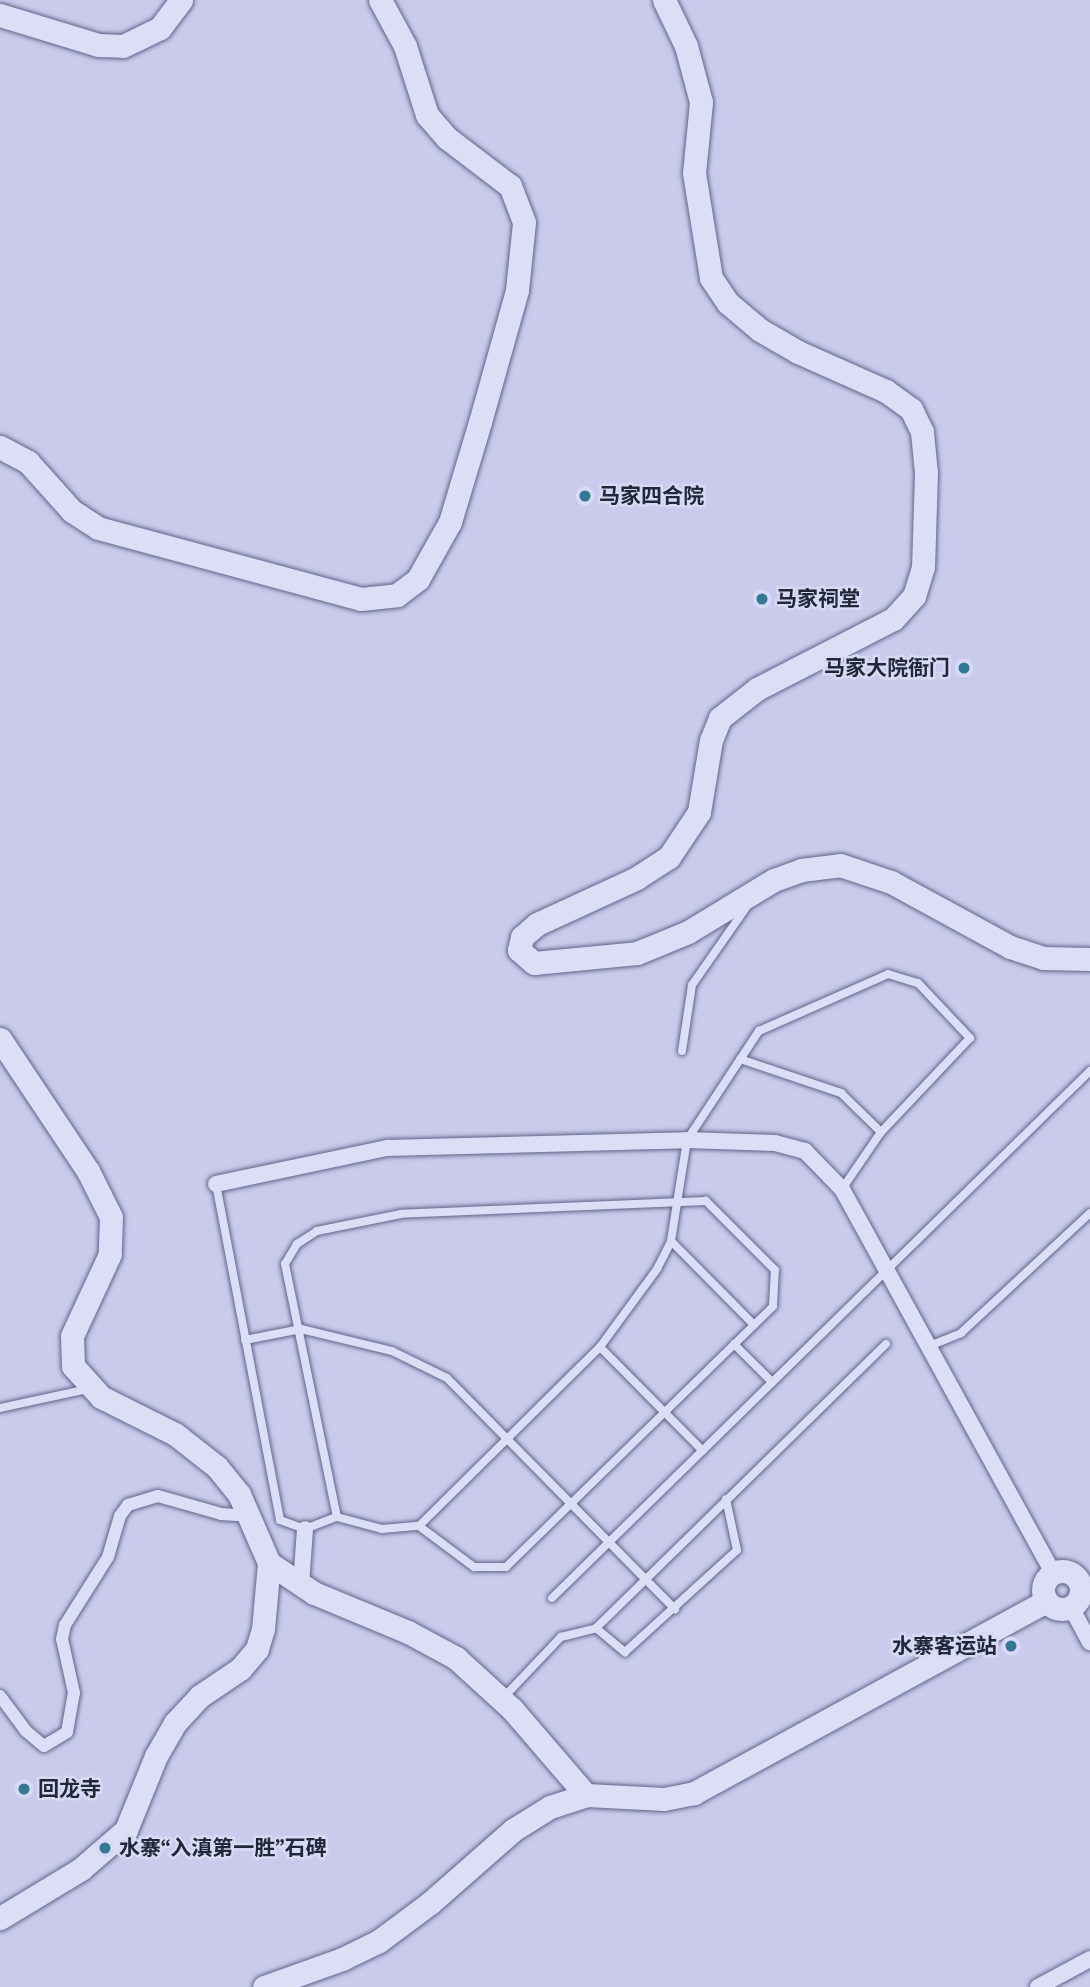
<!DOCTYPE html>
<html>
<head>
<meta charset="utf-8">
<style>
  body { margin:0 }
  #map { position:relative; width:1090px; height:1987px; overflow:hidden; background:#c9caec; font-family:"Source Serif 4","Noto Sans SC",serif }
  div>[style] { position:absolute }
  .roads { filter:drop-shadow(0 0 2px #5e6688) drop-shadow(0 0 2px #5e6688) }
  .service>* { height:8px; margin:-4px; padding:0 4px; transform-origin:4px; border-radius:4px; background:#dcddf7 }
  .pedestrian>* { height:12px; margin:-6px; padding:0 6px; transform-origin:6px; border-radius:6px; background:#dcddf7 }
  .minor>* { height:16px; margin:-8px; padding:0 8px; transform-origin:8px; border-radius:8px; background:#dcddf7 }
  .secondary>* { height:23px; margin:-11.5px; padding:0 11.5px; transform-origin:11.5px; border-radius:11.5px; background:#dcddf7 }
  .secondary>.ring { margin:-11.5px; padding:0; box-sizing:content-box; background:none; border:23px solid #dcddf7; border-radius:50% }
  .dots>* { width:19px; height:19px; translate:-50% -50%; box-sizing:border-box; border:4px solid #d8d9f4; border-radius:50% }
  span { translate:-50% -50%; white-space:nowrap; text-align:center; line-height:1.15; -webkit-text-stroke:5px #d8d9f4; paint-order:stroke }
  .poi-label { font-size:21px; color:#212739; font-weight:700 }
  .left { translate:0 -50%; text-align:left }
  .right { translate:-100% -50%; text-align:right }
</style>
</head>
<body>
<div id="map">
  <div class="roads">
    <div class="service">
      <i style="left:682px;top:1051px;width:67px;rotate:-81.4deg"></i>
      <i style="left:692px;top:985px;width:101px;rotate:-55.1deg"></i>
      <i style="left:740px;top:1059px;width:107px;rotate:18.6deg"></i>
      <i style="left:841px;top:1093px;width:56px;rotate:44.3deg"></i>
      <i style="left:216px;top:1184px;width:342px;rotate:79.2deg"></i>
      <i style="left:280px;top:1520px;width:27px;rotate:20deg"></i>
      <i style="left:305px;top:1529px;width:34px;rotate:-21deg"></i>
      <i style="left:337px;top:1517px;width:47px;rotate:14.9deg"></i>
      <i style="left:382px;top:1529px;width:37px;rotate:-5deg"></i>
      <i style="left:419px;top:1526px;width:69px;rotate:36.7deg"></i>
      <i style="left:474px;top:1567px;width:32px"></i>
      <i style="left:506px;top:1567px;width:373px;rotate:-44.3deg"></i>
      <i style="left:773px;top:1306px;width:36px;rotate:-87deg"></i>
      <i style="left:775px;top:1270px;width:98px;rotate:-135deg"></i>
      <i style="left:706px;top:1201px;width:305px;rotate:177.6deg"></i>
      <i style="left:401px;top:1214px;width:86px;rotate:168.6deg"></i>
      <i style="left:317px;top:1231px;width:24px;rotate:147deg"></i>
      <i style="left:297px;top:1244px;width:23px;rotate:121deg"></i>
      <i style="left:285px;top:1264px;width:258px;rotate:78.4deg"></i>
      <i style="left:671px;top:1241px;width:118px;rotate:45.3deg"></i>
      <i style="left:245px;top:1340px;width:57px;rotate:-11.1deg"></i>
      <i style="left:301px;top:1329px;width:94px;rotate:13.6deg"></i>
      <i style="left:392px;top:1351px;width:61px;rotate:26.1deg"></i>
      <i style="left:447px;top:1378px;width:325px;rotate:45.4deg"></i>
      <i style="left:734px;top:1344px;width:54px;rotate:45deg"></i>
      <i style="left:600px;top:1347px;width:146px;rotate:45.3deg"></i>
      <i style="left:927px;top:1347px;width:37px;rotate:-22deg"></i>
      <i style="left:961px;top:1333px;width:176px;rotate:-42.9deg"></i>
      <i style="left:0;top:1408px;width:90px;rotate:-12.2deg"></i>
      <i style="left:419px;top:1526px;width:255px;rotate:-44.7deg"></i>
      <i style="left:600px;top:1347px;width:97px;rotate:-53.8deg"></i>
      <i style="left:657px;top:1269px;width:31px;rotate:-63deg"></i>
      <i style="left:671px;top:1241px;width:102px;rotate:-81deg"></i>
      <i style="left:687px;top:1140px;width:131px;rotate:-56.6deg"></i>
      <i style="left:759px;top:1031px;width:141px;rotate:-23.8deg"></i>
      <i style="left:888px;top:974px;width:31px;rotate:17deg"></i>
      <i style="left:918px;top:983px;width:76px;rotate:46.6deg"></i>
      <i style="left:970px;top:1038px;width:129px;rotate:133.4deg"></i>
      <i style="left:881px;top:1132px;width:69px;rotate:124.4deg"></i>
      <i style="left:552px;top:1598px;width:753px;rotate:-44.41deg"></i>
      <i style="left:596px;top:1628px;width:38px;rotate:40deg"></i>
      <i style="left:625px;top:1652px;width:151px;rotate:-42.3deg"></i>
      <i style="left:737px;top:1550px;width:52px;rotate:-102.2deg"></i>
      <i style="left:504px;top:1697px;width:83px;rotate:-46.5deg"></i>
      <i style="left:561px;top:1637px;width:36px;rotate:-14deg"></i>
      <i style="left:596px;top:1628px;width:406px;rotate:-44.4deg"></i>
    </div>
    <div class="pedestrian">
      <i style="left:0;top:1696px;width:44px;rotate:53.4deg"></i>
      <i style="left:26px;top:1731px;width:23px;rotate:40deg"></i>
      <i style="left:44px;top:1746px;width:27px;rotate:-31deg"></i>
      <i style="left:67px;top:1732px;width:40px;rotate:-80deg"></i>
      <i style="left:74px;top:1693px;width:55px;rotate:-102.5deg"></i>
      <i style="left:62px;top:1639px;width:14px;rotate:-78deg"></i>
      <i style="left:65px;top:1625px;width:80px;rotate:-57.7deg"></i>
      <i style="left:108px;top:1557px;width:43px;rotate:-73.7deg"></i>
      <i style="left:120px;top:1516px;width:14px;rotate:-54deg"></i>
      <i style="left:128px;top:1505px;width:31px;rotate:-17deg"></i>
      <i style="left:158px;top:1496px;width:66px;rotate:15.9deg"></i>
      <i style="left:221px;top:1514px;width:30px;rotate:4deg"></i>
    </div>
    <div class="minor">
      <i style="left:216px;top:1184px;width:175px;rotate:-11.9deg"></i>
      <i style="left:387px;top:1148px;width:300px;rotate:-1.5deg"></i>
      <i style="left:687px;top:1140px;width:88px;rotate:2deg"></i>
      <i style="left:775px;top:1143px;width:31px;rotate:15deg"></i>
      <i style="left:805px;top:1151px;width:53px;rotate:45.8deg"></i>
      <i style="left:842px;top:1189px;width:438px;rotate:61.2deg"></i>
      <i style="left:301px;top:1585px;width:56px;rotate:-85.9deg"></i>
      <i style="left:1071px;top:1607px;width:40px;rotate:62deg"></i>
      <i style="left:1038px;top:1987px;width:59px;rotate:-28.3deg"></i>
    </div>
    <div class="secondary">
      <i style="left:664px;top:0;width:51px;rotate:64.4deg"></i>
      <i style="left:686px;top:46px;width:58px;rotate:75deg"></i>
      <i style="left:701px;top:102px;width:71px;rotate:95.6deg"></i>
      <i style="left:694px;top:173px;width:106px;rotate:80.8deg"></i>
      <i style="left:711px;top:278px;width:30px;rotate:56deg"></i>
      <i style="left:728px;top:303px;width:42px;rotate:40.2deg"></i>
      <i style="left:760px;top:330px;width:44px;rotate:30.1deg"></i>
      <i style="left:798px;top:352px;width:96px;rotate:23.9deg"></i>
      <i style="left:886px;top:391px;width:31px;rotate:36deg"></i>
      <i style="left:911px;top:409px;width:25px;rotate:64deg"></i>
      <i style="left:922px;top:432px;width:41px;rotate:84.4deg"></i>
      <i style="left:926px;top:473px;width:94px;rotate:91.8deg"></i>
      <i style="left:923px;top:567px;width:30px;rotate:107deg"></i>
      <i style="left:914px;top:596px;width:31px;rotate:132deg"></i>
      <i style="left:893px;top:619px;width:153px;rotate:152.8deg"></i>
      <i style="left:757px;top:689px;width:47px;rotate:141.9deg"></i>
      <i style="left:720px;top:718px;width:24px;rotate:112deg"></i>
      <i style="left:711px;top:740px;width:73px;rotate:99.5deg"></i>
      <i style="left:699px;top:812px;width:54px;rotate:123.7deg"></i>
      <i style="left:669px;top:857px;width:38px;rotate:147deg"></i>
      <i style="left:637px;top:878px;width:110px;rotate:155.3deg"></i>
      <i style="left:537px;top:924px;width:20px;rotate:139deg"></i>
      <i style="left:522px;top:937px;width:13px;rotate:103deg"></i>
      <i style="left:519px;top:950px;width:20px;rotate:41deg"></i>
      <i style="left:534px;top:963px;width:103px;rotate:-5.5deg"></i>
      <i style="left:637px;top:953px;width:55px;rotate:-22.4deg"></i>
      <i style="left:688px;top:932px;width:100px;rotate:-31.2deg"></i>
      <i style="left:774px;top:880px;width:29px;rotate:-20deg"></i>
      <i style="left:801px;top:870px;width:39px;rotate:-7deg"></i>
      <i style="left:840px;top:865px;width:54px;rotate:18.4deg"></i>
      <i style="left:891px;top:882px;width:136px;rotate:28.6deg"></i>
      <i style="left:1010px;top:947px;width:35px;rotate:18deg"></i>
      <i style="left:1043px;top:958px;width:47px;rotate:1.2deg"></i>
      <i style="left:0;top:15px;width:102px;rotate:17deg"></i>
      <i style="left:98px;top:45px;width:25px;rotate:2deg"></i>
      <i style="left:123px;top:46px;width:41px;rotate:-25.9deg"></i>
      <i style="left:160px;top:28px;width:35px;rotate:-53deg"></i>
      <i style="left:0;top:447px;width:32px;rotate:28deg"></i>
      <i style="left:28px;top:462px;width:66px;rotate:48.1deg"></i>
      <i style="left:72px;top:511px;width:31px;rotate:33deg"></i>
      <i style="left:98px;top:528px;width:272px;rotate:15.1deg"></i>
      <i style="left:361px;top:599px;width:36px;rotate:-6deg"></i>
      <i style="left:397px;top:595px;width:26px;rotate:-37deg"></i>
      <i style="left:418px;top:579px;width:65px;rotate:-60.7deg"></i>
      <i style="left:450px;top:522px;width:104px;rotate:-73.3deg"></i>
      <i style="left:480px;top:422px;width:137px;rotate:-74.3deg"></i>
      <i style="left:517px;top:290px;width:68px;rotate:-84.1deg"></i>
      <i style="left:524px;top:222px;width:39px;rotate:-111deg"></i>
      <i style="left:510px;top:186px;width:79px;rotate:-142.7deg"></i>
      <i style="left:447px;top:138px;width:30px;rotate:-131deg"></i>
      <i style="left:427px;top:115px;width:72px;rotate:-107.7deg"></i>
      <i style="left:405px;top:46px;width:52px;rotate:-118.5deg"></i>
      <i style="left:0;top:1039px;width:159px;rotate:56.3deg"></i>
      <i style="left:88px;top:1171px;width:51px;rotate:63.4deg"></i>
      <i style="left:111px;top:1217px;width:37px;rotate:92deg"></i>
      <i style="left:110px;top:1254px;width:90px;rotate:114.9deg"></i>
      <i style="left:72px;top:1336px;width:30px;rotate:88deg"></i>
      <i style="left:73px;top:1366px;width:42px;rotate:47.9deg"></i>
      <i style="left:101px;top:1397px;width:83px;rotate:26.6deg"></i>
      <i style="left:175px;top:1434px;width:53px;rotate:38.2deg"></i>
      <i style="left:217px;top:1467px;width:35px;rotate:51deg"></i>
      <i style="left:239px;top:1494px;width:75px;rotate:66.5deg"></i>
      <i style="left:269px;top:1563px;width:66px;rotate:95.2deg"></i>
      <i style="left:263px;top:1629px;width:21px;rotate:107deg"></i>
      <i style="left:257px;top:1649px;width:26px;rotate:130deg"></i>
      <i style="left:240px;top:1669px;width:48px;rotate:146deg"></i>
      <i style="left:200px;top:1696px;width:37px;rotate:133deg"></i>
      <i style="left:175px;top:1723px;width:38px;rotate:120deg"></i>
      <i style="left:156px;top:1756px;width:80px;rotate:112.1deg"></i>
      <i style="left:126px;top:1830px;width:60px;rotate:139.1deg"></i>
      <i style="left:81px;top:1869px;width:95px;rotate:148.8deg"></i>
      <i style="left:269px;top:1563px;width:54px;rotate:33.7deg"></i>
      <i style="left:314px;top:1593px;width:102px;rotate:22.5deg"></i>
      <i style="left:408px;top:1632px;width:55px;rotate:28.4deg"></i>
      <i style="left:456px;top:1658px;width:76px;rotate:42.3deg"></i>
      <i style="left:512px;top:1709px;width:113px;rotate:49.3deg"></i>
      <i class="ring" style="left:1043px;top:1571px;width:15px;height:15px"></i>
      <i style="left:264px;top:1987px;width:83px;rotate:-19.7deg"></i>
      <i style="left:342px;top:1959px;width:41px;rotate:-25.9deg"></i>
      <i style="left:379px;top:1941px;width:64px;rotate:-36.7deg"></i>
      <i style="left:430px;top:1903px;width:111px;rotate:-41.3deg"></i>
      <i style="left:513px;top:1830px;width:44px;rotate:-31.9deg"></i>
      <i style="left:550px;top:1807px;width:38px;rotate:-18deg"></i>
      <i style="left:586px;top:1795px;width:78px;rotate:2.9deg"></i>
      <i style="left:664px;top:1799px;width:31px;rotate:-11deg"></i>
      <i style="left:694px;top:1793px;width:401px;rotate:-28.6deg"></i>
    </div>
  </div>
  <div class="dots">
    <i style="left:585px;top:496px;background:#327994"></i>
    <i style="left:762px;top:599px;background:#327994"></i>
    <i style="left:964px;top:668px;background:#327994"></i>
    <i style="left:1011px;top:1646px;background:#327994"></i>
    <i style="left:24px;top:1789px;background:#327994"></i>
    <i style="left:105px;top:1848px;background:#327994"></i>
  </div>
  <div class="poi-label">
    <span class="left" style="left:599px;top:496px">马家四合院</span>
    <span class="left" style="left:776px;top:599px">马家祠堂</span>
    <span class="right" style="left:950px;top:668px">马家大院衙门</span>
    <span class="right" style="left:997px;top:1646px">水寨客运站</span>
    <span class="left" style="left:38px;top:1789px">回龙寺</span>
    <span class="left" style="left:119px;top:1848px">水寨“入滇第一胜”石碑</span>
  </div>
</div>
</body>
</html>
